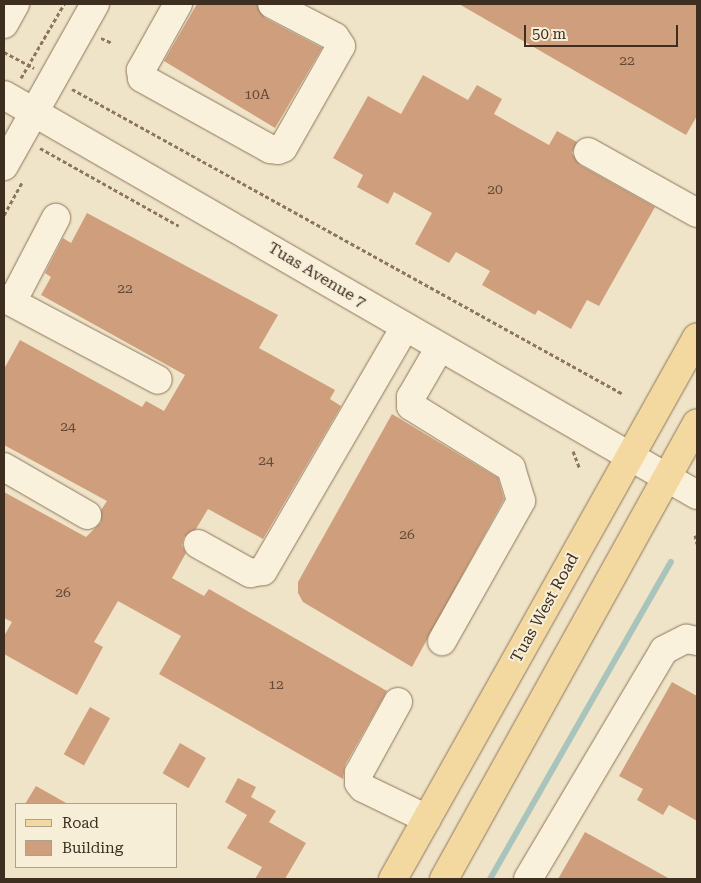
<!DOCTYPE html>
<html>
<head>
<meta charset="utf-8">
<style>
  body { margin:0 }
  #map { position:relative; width:701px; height:883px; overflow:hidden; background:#f0e4c8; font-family:"Roboto Serif",serif }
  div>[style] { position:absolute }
  .stream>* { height:6px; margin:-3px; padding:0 3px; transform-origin:3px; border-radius:3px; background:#a9c4bc }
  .building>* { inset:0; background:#cf9f7d; transform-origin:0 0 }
  .path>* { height:3px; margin-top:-1.5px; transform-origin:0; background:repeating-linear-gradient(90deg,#8d765c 0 4px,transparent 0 6.5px) }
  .roads { filter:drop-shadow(0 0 1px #8d765c) drop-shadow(0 0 1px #8d765c) }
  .minor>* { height:28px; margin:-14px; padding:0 14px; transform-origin:14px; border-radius:14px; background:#faf1dc }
  .major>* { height:28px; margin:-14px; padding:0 14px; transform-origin:14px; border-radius:14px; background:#f3d9a0 }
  span { translate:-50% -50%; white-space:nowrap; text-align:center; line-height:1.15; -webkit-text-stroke:4px #f7eed8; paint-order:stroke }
  .number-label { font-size:14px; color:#624a37 }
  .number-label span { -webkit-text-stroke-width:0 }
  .street-label { font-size:16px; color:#3d2e20 }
  .frame { position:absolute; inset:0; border:5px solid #3d2e20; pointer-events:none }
  .legend { position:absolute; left:15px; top:803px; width:162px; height:65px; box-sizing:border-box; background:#f7eed8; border:1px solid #ada18e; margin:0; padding:6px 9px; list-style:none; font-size:15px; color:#3d2e20 }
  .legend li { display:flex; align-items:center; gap:10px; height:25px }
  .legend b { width:25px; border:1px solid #ada18e }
  .scale { position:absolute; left:524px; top:25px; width:154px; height:22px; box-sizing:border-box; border:2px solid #3d2e20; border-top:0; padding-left:6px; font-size:15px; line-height:18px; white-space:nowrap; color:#3d2e20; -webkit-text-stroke:4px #f7eed8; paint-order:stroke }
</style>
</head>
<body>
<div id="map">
  <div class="stream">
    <i style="left:490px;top:879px;width:365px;rotate:-60.3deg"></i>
  </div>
  <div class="building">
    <i style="clip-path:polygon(197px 4px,257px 4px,265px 18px,322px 48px,275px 128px,164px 61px)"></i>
    <i style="clip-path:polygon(459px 4px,697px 4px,697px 116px,686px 135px)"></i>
    <i style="clip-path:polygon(423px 75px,468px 100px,477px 85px,502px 99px,494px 114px,549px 145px,557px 131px,577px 142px,572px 153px,580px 165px,655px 207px,599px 306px,587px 300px,571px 329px,538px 310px,535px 315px,482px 285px,490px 271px,456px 252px,449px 263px,415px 244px,432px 213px,394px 192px,388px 204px,357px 187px,363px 175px,333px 158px,368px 96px,401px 114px)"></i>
    <i style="clip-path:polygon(87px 213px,278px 315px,259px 348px,335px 390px,330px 399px,341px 406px,263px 539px,208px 509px,196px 529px,184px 537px,182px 545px,186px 553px,172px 578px,204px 596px,209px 589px,387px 691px,345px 765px,343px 779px,159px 674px,181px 636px,118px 601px,94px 642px,103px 647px,77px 695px,4px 654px,4px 636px,12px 622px,4px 618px,4px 492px,86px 537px,101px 522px,101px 510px,107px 501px,4px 445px,4px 369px,20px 340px,142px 407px,146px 401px,164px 411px,185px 375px,41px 295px,51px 277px,45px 273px,63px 238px,71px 243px)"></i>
    <i style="clip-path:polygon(392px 414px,498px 478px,504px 499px,412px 667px,303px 602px,298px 593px,298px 582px)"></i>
    <i style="clip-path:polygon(672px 682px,697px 696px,697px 821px,669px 805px,663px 815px,637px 800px,643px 789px,619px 776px)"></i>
    <i style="left:90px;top:707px;width:23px;height:54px;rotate:29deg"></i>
    <i style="left:180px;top:743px;width:30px;height:35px;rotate:30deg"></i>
    <i style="clip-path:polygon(238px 778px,256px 787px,251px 797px,276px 811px,269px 822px,306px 843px,285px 879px,255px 879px,262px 867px,227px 848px,247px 815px,225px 802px)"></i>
    <i style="clip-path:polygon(36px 786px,68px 804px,25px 804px)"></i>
    <i style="clip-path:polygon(585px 832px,670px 879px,558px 879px)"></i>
  </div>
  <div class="path">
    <i style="left:101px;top:38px;width:12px;rotate:24deg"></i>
    <i style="left:4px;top:52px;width:34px;rotate:28deg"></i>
    <i style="left:21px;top:78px;width:86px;rotate:-59.8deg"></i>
    <i style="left:72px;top:89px;width:630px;rotate:28.97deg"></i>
    <i style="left:40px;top:148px;width:159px;rotate:29.3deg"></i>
    <i style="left:4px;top:215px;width:37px;rotate:-61deg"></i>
    <i style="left:573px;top:451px;width:19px;rotate:69deg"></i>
    <i style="left:695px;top:535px;width:9px;rotate:77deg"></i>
  </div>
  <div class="roads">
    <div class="minor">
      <i style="left:178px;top:4px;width:76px;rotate:119.3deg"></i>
      <i style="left:141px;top:70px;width:8px;rotate:83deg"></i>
      <i style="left:142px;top:78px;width:146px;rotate:29deg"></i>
      <i style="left:270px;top:149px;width:8px;rotate:7deg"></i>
      <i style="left:278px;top:150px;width:5px;rotate:-22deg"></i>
      <i style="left:283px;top:148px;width:117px;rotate:-60.4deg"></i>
      <i style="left:341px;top:46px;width:11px;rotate:-124deg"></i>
      <i style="left:335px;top:37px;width:71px;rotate:-152.4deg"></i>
      <i style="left:4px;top:24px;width:23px;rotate:-61deg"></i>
      <i style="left:4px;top:95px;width:800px;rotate:29.99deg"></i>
      <i style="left:588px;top:152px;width:125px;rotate:29.2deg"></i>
      <i style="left:4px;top:166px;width:186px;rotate:-60.7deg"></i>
      <i style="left:4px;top:298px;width:174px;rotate:28deg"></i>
      <i style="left:12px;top:302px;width:95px;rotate:-62.4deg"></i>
      <i style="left:440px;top:347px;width:58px;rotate:120.1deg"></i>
      <i style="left:411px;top:397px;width:9px;rotate:90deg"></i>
      <i style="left:411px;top:406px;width:118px;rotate:31.8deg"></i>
      <i style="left:511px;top:468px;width:34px;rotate:73deg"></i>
      <i style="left:521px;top:501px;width:161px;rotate:119.4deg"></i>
      <i style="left:4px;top:467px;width:96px;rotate:30deg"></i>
      <i style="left:198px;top:544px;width:60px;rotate:29.1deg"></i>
      <i style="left:250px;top:573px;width:13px;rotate:-9deg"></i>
      <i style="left:263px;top:571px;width:282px;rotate:-59.8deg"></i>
      <i style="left:398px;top:702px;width:81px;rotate:118.8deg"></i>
      <i style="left:359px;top:773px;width:10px;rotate:90deg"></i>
      <i style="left:359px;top:783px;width:6px;rotate:51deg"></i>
      <i style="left:363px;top:788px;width:71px;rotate:25.8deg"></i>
      <i style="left:528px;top:879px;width:266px;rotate:-59.3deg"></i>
      <i style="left:664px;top:650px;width:25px;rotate:-27deg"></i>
      <i style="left:686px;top:639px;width:11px;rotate:10deg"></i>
    </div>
    <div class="major">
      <i style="left:393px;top:879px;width:621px;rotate:-60.71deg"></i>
      <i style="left:444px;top:879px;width:521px;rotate:-60.98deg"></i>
    </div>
  </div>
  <div class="number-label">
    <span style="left:627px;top:60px">22</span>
    <span style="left:257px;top:94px">10A</span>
    <span style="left:495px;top:189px">20</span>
    <span style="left:125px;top:288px">22</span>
    <span style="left:68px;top:426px">24</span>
    <span style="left:266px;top:460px">24</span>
    <span style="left:407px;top:534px">26</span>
    <span style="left:63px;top:592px">26</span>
    <span style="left:276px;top:684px">12</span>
  </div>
  <div class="street-label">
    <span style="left:317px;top:275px;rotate:31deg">Tuas Avenue 7</span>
    <span style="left:545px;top:608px;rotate:-61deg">Tuas West Road</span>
  </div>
  <div class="frame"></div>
  <ul class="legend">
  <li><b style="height:6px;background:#f3d9a0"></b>Road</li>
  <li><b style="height:14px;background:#cf9f7d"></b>Building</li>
  </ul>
  <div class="scale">50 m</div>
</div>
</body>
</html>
